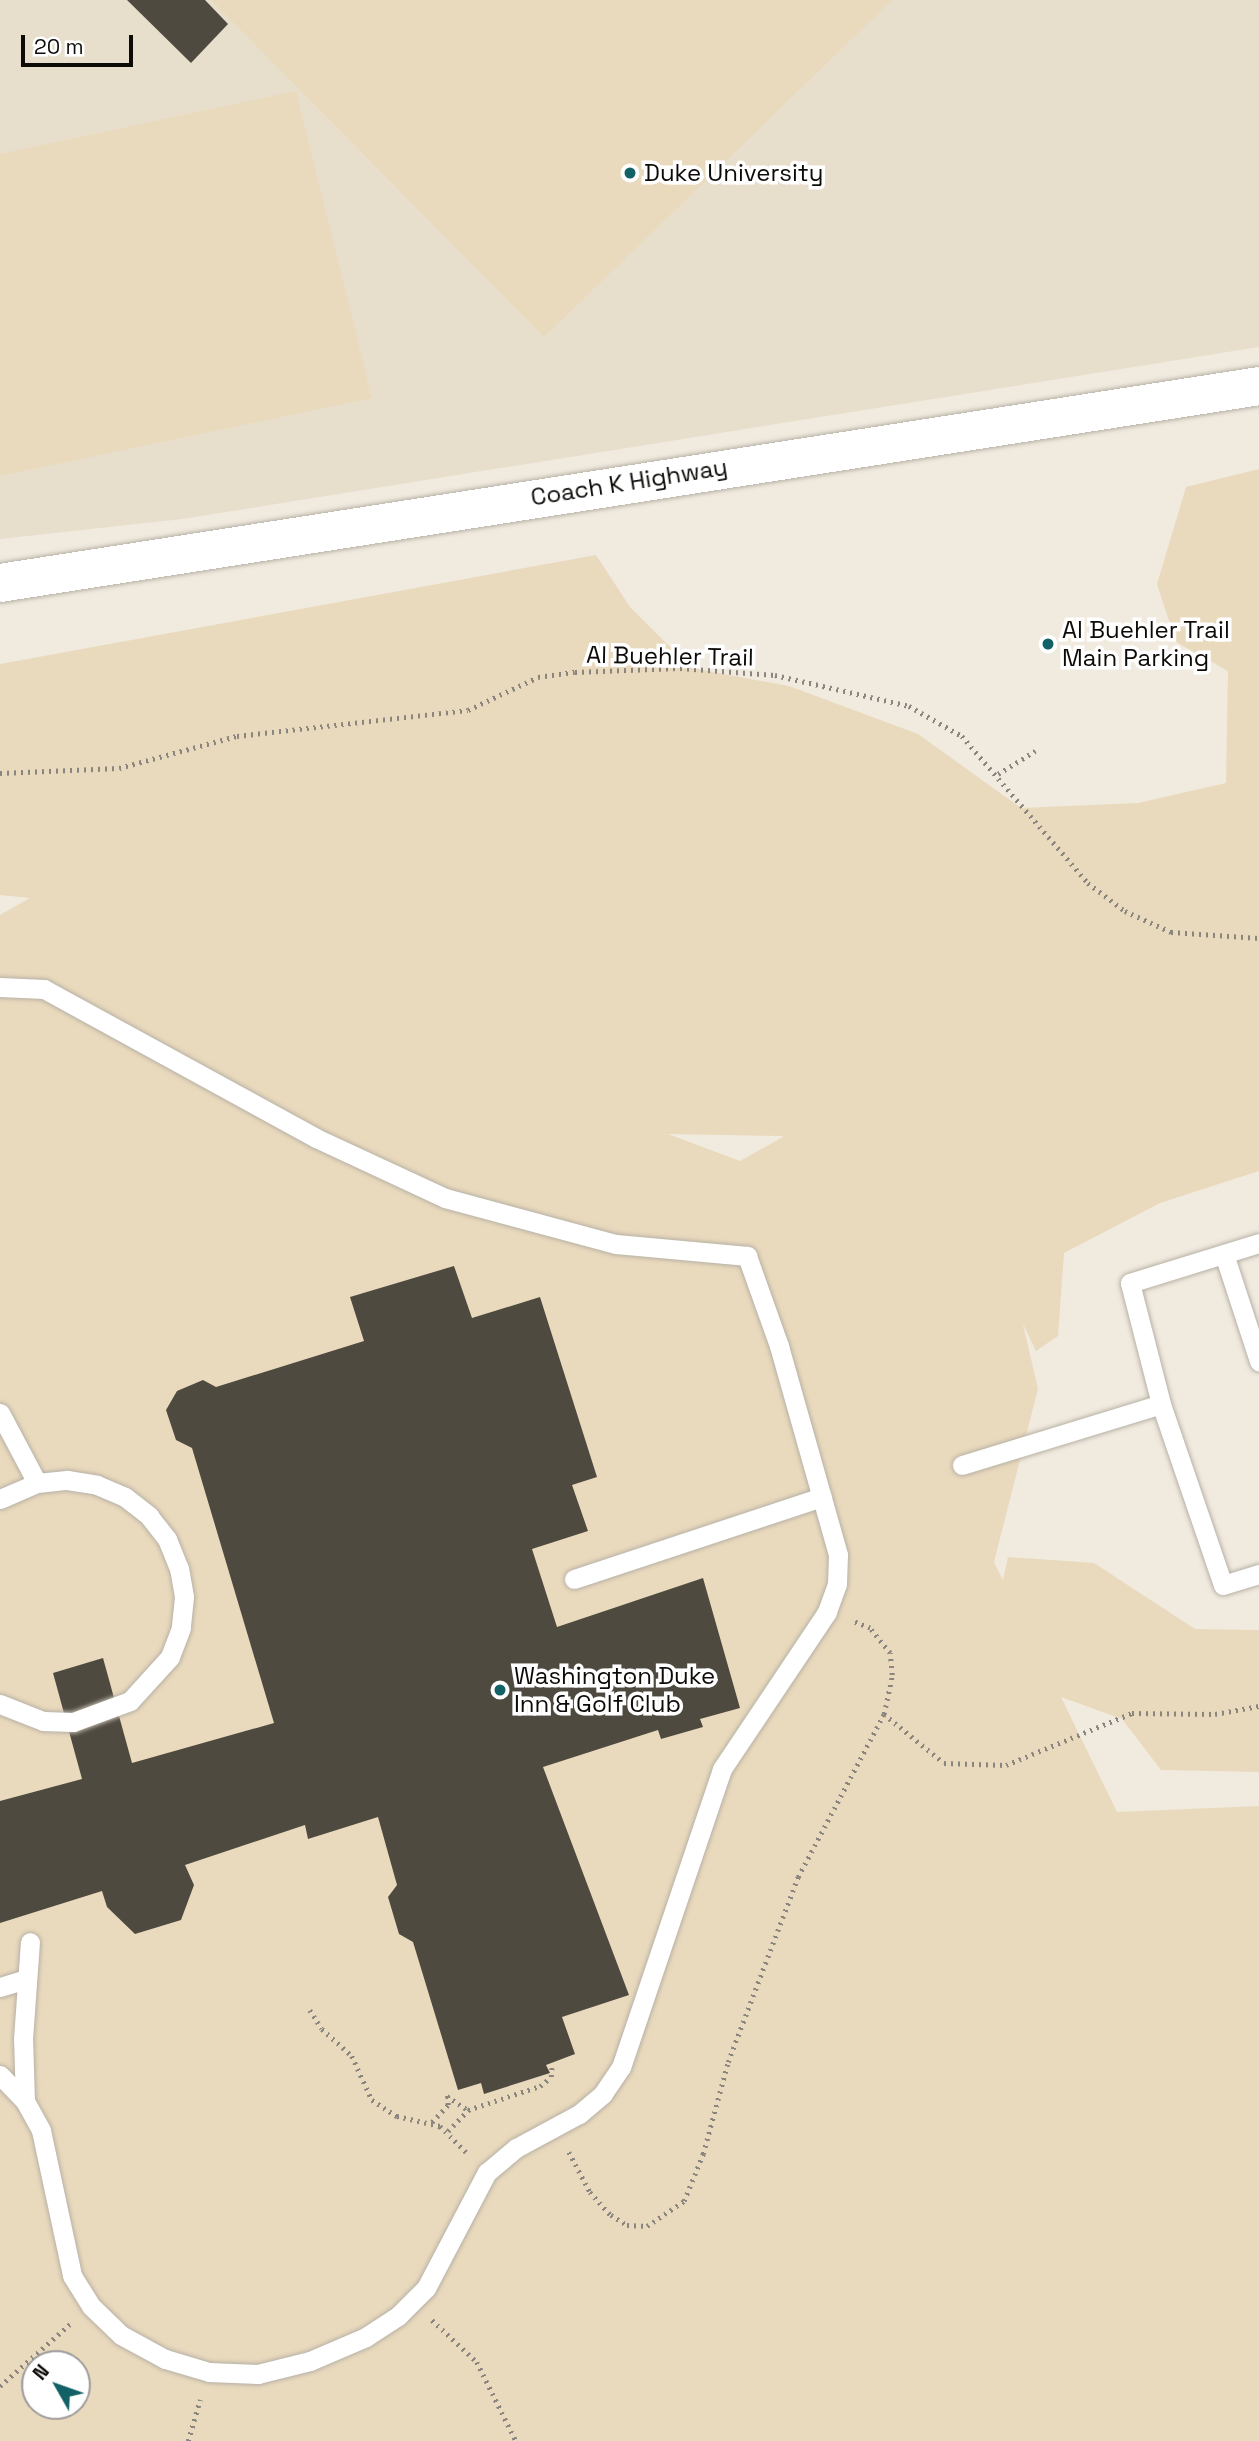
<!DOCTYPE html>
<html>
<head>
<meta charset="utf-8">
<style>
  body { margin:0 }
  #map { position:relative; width:1259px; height:2441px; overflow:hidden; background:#f1eadf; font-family:"Space Grotesk",sans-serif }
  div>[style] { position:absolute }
  .built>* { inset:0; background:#e8decc }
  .green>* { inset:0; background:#eadabd }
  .building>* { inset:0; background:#4f4a40 }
  .path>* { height:4.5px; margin-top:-2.25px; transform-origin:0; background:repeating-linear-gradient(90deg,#8a857e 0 2px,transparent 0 7px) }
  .roads { filter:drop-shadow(0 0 2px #b7b1a6) drop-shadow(0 0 2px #b7b1a6) }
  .lane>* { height:19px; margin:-9.5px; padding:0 9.5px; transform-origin:9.5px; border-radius:9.5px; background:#fff }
  .secondary>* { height:38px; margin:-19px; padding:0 19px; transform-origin:19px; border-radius:19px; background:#fff }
  .dots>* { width:19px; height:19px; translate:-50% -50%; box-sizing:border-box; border:4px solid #fff; border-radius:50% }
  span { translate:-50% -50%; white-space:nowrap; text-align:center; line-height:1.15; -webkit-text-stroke:7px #fff; paint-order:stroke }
  .poi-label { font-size:24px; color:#0d0b08 }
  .left { translate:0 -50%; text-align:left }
  .street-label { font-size:24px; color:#0d0b08 }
  .north { position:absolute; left:21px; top:2350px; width:70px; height:70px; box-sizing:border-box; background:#fff; border:2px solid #9e9d9c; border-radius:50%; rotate:310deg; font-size:19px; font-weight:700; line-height:28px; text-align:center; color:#0d0b08 }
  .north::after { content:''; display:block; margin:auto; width:24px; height:32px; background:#116167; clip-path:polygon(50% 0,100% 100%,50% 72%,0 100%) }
  .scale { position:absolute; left:21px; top:35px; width:112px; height:32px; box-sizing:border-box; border:4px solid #0d0b08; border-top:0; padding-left:9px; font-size:21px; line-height:24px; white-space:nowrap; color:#0d0b08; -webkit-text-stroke:5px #fff; paint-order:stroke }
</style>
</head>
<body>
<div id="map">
  <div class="built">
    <i style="clip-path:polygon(0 0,1259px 0,1259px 347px,182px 519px,0 539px)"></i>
  </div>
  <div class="green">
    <i style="clip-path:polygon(211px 0,892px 0,544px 337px)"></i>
    <i style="clip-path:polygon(296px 91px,372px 398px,0 476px,0 154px)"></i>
    <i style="clip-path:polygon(evenodd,1259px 469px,1259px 1171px,1160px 1203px,1064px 1253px,1058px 1336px,1036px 1351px,1023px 1324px,1038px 1389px,994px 1562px,1003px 1580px,1008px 1557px,1094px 1563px,1195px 1629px,1259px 1630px,1259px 1772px,1161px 1770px,1122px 1719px,1061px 1697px,1117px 1812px,1259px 1806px,1259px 2441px,0 2441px,0 915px,30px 898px,0 895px,0 664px,596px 555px,630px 607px,691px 668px,789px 686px,918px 734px,1021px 808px,1138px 803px,1226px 783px,1228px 671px,1176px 642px,1157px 584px,1186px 487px,1259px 469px,668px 1134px,782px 1136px,783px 1137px,740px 1161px,668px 1134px,1259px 469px,35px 2364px,77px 2364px,77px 2406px,35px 2406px,35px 2364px)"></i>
  </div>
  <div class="building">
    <i style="clip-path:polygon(127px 0,205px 0,228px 24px,191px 63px)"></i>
    <i style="clip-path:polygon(454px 1266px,472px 1318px,540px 1297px,597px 1477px,572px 1485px,588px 1531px,532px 1549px,557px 1627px,703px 1578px,740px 1708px,700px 1719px,703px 1727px,661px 1739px,658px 1730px,543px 1767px,629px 1995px,562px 2017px,575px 2054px,546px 2065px,550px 2073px,484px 2094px,481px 2083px,458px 2090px,413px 1942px,399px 1934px,388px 1897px,397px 1885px,378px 1817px,308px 1839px,305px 1825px,185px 1865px,194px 1885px,181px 1920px,135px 1934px,107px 1907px,102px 1891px,0 1923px,0 1801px,82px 1779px,53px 1673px,103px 1658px,132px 1763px,274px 1723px,192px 1448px,176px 1440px,166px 1410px,177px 1391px,203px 1380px,216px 1387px,364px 1341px,350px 1297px)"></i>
  </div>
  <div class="path">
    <i style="left:0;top:773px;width:119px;rotate:-2.4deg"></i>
    <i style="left:119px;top:768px;width:122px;rotate:-15.2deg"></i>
    <i style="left:237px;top:736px;width:232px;rotate:-6.4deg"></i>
    <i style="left:468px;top:710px;width:77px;rotate:-25.2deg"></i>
    <i style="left:538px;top:677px;width:37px;rotate:-8deg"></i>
    <i style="left:575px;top:672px;width:105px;rotate:-2.2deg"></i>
    <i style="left:680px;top:668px;width:95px;rotate:4.2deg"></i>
    <i style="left:775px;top:675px;width:138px;rotate:13deg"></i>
    <i style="left:909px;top:706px;width:61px;rotate:29.5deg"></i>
    <i style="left:962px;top:736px;width:194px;rotate:49.4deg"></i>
    <i style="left:1088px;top:883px;width:46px;rotate:37.1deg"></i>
    <i style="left:1125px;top:911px;width:51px;rotate:24.5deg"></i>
    <i style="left:1171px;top:932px;width:88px;rotate:3.9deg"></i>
    <i style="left:998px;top:774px;width:44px;rotate:-31.9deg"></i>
    <i style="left:884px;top:1714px;width:77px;rotate:39.2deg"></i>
    <i style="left:944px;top:1763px;width:62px;rotate:1.8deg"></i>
    <i style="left:1006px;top:1765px;width:136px;rotate:-22.4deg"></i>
    <i style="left:1132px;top:1713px;width:83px;rotate:0.7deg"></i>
    <i style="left:1215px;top:1714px;width:45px;rotate:-10.3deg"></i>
    <i style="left:310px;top:2010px;width:22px;rotate:58deg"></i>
    <i style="left:322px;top:2029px;width:40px;rotate:42deg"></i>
    <i style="left:352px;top:2056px;width:48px;rotate:65.6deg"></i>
    <i style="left:372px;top:2100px;width:30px;rotate:33deg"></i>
    <i style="left:397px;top:2116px;width:44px;rotate:13.1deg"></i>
    <i style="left:440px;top:2126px;width:37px;rotate:45deg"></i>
    <i style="left:447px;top:2096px;width:25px;rotate:34deg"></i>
    <i style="left:468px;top:2110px;width:76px;rotate:-18.4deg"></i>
    <i style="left:540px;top:2086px;width:14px;rotate:-39deg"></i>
    <i style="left:551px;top:2077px;width:11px;rotate:-85deg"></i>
    <i style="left:432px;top:2122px;width:23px;rotate:-47deg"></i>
    <i style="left:448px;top:2105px;width:13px;rotate:-94deg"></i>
    <i style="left:448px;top:2131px;width:29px;rotate:-46deg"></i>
    <i style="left:569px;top:2152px;width:45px;rotate:62.3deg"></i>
    <i style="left:590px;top:2192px;width:31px;rotate:48deg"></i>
    <i style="left:611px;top:2215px;width:19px;rotate:32deg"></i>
    <i style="left:627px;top:2225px;width:20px;rotate:3deg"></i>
    <i style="left:647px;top:2226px;width:45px;rotate:-34deg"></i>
    <i style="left:684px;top:2201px;width:51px;rotate:-68deg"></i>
    <i style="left:703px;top:2154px;width:95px;rotate:-74.8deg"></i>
    <i style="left:728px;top:2062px;width:198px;rotate:-69.3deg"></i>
    <i style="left:798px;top:1877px;width:184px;rotate:-62.2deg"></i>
    <i style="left:884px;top:1714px;width:40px;rotate:-78deg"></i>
    <i style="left:892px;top:1675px;width:22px;rotate:-95deg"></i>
    <i style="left:890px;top:1653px;width:32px;rotate:-129deg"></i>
    <i style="left:870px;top:1628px;width:19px;rotate:-159deg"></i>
    <i style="left:432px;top:2320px;width:62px;rotate:43deg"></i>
    <i style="left:477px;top:2362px;width:88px;rotate:63.7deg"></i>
    <i style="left:0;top:2386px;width:94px;rotate:-41.5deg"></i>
    <i style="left:188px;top:2441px;width:43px;rotate:-73.7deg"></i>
  </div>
  <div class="roads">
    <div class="lane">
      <i style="left:0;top:987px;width:44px;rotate:2.6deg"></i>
      <i style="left:44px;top:989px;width:310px;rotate:28.7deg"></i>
      <i style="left:316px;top:1138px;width:142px;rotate:24.9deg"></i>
      <i style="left:445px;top:1198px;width:177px;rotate:15.1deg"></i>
      <i style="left:616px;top:1244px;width:132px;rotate:5.2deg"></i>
      <i style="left:747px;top:1256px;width:96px;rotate:70.4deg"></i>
      <i style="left:779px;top:1346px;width:217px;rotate:74.2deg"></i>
      <i style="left:838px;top:1555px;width:29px;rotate:92deg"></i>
      <i style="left:837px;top:1584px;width:30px;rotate:110deg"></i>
      <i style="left:827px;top:1612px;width:189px;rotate:123.8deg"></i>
      <i style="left:722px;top:1769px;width:315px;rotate:108.7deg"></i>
      <i style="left:621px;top:2067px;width:32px;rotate:124deg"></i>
      <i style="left:603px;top:2094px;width:31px;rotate:140deg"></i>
      <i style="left:579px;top:2114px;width:72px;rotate:151.6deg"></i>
      <i style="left:516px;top:2148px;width:38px;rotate:140deg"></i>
      <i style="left:487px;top:2172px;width:131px;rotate:117.7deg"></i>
      <i style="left:426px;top:2288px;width:40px;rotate:135deg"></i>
      <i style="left:398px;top:2316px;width:38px;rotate:147deg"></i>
      <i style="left:366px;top:2337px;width:61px;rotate:156.8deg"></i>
      <i style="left:310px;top:2361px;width:54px;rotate:166deg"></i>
      <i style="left:258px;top:2374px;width:49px;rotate:-177.7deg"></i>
      <i style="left:209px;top:2372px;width:46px;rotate:-163.5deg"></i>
      <i style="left:165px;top:2359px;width:50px;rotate:-151.4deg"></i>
      <i style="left:121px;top:2335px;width:42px;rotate:-136deg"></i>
      <i style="left:91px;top:2306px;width:36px;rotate:-122deg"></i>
      <i style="left:72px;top:2275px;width:148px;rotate:-102.1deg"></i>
      <i style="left:41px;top:2130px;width:33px;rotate:-119deg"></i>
      <i style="left:25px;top:2101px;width:36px;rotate:-134deg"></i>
      <i style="left:1259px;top:1243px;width:135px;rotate:162.8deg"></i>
      <i style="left:1130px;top:1283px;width:125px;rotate:75.6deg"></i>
      <i style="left:1161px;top:1404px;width:191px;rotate:71.1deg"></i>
      <i style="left:1223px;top:1585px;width:38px;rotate:-17deg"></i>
      <i style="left:1224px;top:1254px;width:113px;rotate:71.9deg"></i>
      <i style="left:0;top:1413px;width:79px;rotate:62.1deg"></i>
      <i style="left:962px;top:1465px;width:208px;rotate:-17deg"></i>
      <i style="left:0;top:1499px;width:40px;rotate:-23.4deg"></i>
      <i style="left:37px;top:1483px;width:30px;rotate:-6deg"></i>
      <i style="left:67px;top:1480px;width:30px;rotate:9deg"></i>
      <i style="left:97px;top:1485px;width:30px;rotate:23deg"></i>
      <i style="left:125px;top:1497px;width:31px;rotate:38deg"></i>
      <i style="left:149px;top:1516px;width:29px;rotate:52deg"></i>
      <i style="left:167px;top:1539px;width:31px;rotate:68deg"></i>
      <i style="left:179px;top:1568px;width:29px;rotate:80deg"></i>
      <i style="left:184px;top:1597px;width:31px;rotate:96deg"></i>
      <i style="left:181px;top:1628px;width:31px;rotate:111deg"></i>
      <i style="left:170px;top:1657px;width:59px;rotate:132.3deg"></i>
      <i style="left:130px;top:1701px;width:61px;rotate:159.8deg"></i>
      <i style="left:73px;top:1722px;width:30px;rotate:-178deg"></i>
      <i style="left:43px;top:1721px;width:46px;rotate:-158.4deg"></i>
      <i style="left:574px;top:1579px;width:261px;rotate:-18.3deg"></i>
      <i style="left:0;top:1987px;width:27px;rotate:-17deg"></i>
      <i style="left:25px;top:2101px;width:62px;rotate:-91.8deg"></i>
      <i style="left:23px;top:2039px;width:97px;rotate:-85.9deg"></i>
    </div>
    <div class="secondary">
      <i style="left:0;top:583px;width:1274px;rotate:-8.89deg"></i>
    </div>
  </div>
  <div class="dots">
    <i style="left:630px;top:173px;background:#116167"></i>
    <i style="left:1048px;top:644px;background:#116167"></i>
    <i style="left:500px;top:1690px;background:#116167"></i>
  </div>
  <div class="poi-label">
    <span class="left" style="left:644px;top:173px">Duke University</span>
    <span class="left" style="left:1062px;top:644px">Al Buehler Trail<br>Main Parking</span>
    <span class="left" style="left:514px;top:1690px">Washington Duke<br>Inn &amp; Golf Club</span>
  </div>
  <div class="street-label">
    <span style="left:629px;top:482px;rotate:-9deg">Coach K Highway</span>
    <span style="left:670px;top:656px;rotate:1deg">Al Buehler Trail</span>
  </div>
  <div class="north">N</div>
  <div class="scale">20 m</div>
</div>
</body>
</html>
